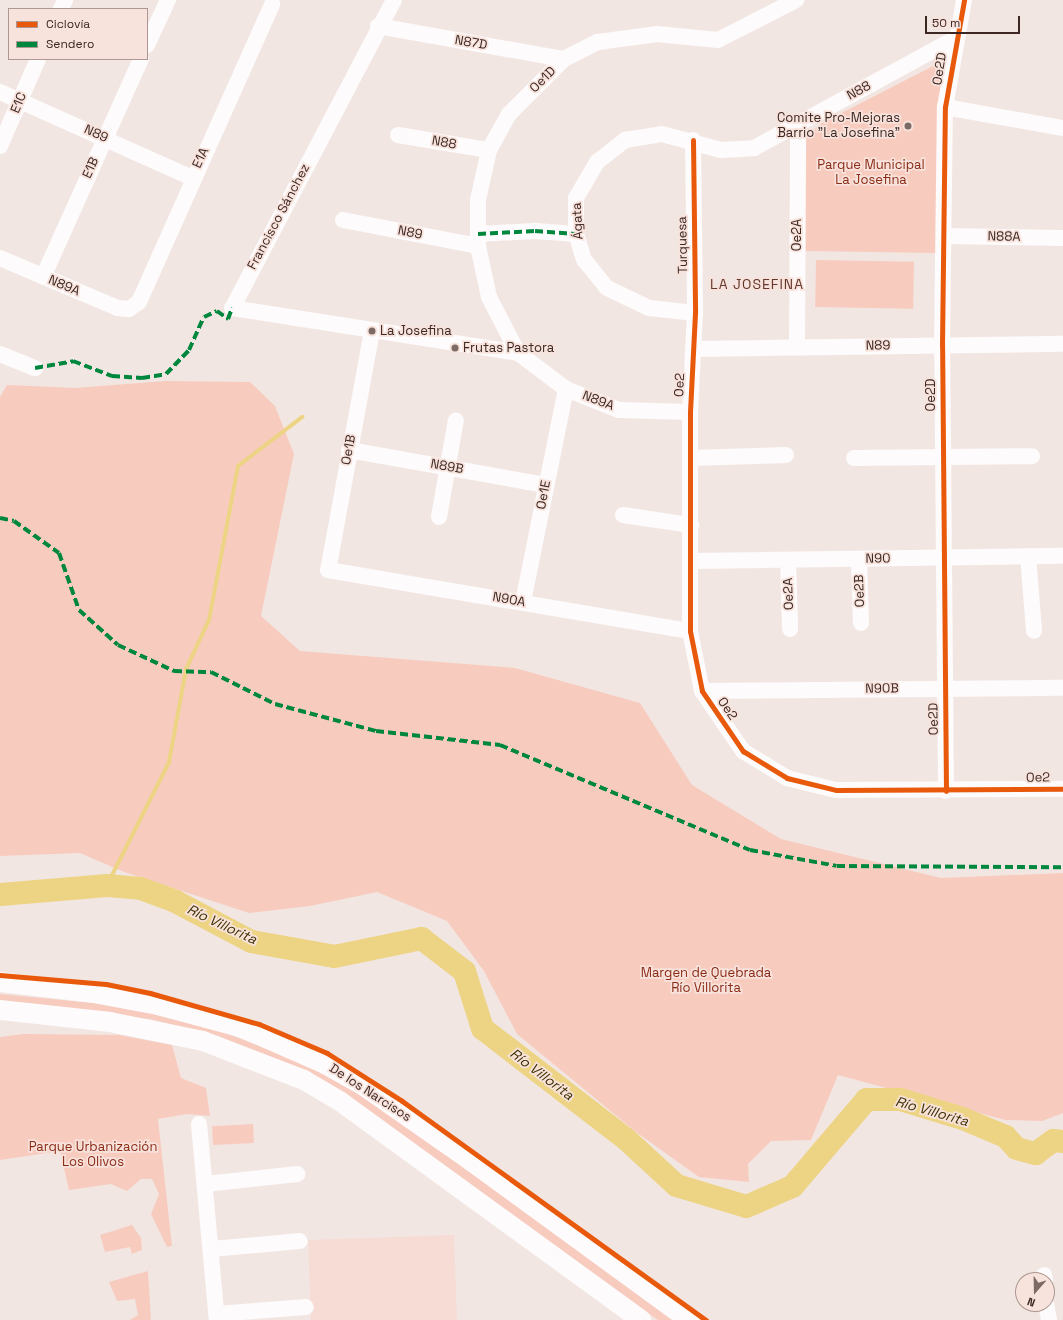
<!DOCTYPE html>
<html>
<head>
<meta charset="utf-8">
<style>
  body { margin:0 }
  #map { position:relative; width:1063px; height:1320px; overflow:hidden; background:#f2e6e2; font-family:"Space Grotesk",sans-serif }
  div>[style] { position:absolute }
  .built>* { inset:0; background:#f6dcd4; transform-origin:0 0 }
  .green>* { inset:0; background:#f8cbbf; transform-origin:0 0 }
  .stream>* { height:4px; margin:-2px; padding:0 2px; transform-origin:2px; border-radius:2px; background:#edd484 }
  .river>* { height:23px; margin:-11.5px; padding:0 11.5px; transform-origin:11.5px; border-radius:11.5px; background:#edd484 }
  .minor>* { height:16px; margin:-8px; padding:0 8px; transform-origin:8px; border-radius:8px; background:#fdfbfb }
  .major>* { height:20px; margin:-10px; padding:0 10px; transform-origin:10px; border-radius:10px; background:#fdfbfb }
  .quiet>* { height:4px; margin-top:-2px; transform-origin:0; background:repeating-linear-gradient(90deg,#00873e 0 8px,transparent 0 12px) }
  .cycleway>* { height:5px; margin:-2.5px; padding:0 2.5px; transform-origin:2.5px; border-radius:2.5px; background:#e8590c }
  .dots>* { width:11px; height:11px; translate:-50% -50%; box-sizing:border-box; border:2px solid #f8e2dc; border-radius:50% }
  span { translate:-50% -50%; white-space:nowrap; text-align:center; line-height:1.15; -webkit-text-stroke:3.5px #f8e2dc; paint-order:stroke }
  .street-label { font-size:13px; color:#3c2722 }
  .poi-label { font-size:13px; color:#3c2722 }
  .right { translate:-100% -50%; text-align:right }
  .left { translate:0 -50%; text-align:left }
  .park-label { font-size:13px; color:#8a2b15 }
  .neighbourhood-label { font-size:14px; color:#63372c; letter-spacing:1px }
  .water-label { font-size:14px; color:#3d3100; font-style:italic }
  .legend { position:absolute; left:8px; top:8px; width:140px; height:52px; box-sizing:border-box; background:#f8e2dc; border:1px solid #ad9792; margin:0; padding:5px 7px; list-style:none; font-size:12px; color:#3c2722 }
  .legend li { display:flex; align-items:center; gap:8px; height:20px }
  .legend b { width:20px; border:1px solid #ad9792 }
  .north { position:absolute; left:1015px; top:1272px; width:40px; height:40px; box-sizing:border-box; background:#f8e2dc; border:1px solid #ad9792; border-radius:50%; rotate:200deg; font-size:11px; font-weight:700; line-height:16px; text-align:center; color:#3c2722 }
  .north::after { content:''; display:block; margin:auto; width:14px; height:18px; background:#7c6a65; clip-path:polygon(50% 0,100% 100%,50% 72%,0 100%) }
  .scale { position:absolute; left:925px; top:16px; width:95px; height:18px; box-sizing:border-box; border:2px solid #3c2722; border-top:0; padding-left:5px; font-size:12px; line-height:14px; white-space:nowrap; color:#3c2722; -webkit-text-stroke:3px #f8e2dc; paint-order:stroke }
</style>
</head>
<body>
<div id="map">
  <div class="built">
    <i style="left:454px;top:1235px;width:85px;height:146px;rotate:88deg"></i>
  </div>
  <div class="green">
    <i style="clip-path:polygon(939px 63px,947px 65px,937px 253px,804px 251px,803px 150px,808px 135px,822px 123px)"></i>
    <i style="left:816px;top:260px;width:98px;height:47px;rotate:1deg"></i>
    <i style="clip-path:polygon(165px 381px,250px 382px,275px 406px,294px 454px,261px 616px,300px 651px,515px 668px,640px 703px,692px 785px,781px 839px,941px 878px,1063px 873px,1063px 1113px,1042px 1121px,1005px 1120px,838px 1075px,811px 1140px,771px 1141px,748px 1164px,749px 1182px,699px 1177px,636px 1132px,517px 1034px,484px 971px,447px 921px,377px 892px,310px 906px,249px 913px,124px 872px,80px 853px,0 856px,0 397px,7px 385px,75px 388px)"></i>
    <i style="clip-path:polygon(0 994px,93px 1003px,150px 1013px,220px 1031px,309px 1065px,377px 1105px,676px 1320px,658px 1320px,342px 1091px,218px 1036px,150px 1019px,0 1006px)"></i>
    <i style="clip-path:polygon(24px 1034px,119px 1035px,172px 1045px,181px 1078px,206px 1088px,210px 1116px,187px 1114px,158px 1119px,172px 1246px,167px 1247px,151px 1214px,159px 1194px,152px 1179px,141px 1179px,127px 1191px,111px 1184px,69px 1190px,60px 1151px,0 1160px,0 1037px)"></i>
    <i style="left:253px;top:1124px;width:19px;height:41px;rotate:87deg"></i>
    <i style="clip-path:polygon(132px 1225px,141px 1238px,142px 1250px,132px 1254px,130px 1247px,105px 1252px,100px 1235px)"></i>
    <i style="clip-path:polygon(148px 1271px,151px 1320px,130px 1320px,138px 1315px,135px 1299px,117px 1301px,109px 1282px)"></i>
  </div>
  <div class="stream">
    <i style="left:107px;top:885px;width:138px;rotate:-63.2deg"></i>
    <i style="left:169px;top:762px;width:95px;rotate:-79.6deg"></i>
    <i style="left:186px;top:669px;width:54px;rotate:-64.9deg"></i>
    <i style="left:209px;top:620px;width:157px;rotate:-79.3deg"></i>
    <i style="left:238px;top:466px;width:81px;rotate:-37.4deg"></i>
  </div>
  <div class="river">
    <i style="left:0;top:894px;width:107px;rotate:-4.8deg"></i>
    <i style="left:107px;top:885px;width:33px;rotate:5deg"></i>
    <i style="left:140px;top:888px;width:37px;rotate:20deg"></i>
    <i style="left:175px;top:901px;width:86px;rotate:27.8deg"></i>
    <i style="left:251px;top:941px;width:84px;rotate:10.2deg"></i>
    <i style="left:334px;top:956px;width:89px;rotate:-11.7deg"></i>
    <i style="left:421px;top:938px;width:54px;rotate:37.5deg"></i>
    <i style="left:464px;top:971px;width:60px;rotate:72.5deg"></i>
    <i style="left:482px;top:1028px;width:180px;rotate:37.6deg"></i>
    <i style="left:625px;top:1138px;width:69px;rotate:42.7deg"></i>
    <i style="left:676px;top:1185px;width:73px;rotate:16.7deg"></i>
    <i style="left:746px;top:1206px;width:50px;rotate:-23.5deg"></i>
    <i style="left:792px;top:1186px;width:114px;rotate:-49.6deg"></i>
    <i style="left:866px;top:1099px;width:34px"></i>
    <i style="left:900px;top:1099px;width:65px;rotate:17deg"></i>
    <i style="left:962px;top:1118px;width:47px;rotate:22.7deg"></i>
    <i style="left:1005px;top:1136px;width:16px;rotate:47deg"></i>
    <i style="left:1016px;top:1148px;width:20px;rotate:15deg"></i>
    <i style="left:1035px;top:1153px;width:22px;rotate:-36deg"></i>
    <i style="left:1053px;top:1140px;width:10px;rotate:6deg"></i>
  </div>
  <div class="minor">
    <i style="left:394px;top:0;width:348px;rotate:117.7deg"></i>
    <i style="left:232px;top:308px;width:290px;rotate:8.9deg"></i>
    <i style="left:61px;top:9px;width:10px;rotate:-66deg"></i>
    <i style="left:378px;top:26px;width:189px;rotate:10.1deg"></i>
    <i style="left:147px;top:45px;width:50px;rotate:-65deg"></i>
    <i style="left:0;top:92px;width:210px;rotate:24.1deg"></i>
    <i style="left:945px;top:107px;width:120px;rotate:10.1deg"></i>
    <i style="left:398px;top:135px;width:92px;rotate:9.4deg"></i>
    <i style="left:693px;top:140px;width:173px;rotate:89.3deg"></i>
    <i style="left:695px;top:313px;width:99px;rotate:92.9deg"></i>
    <i style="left:690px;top:412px;width:219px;rotate:90deg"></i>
    <i style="left:690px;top:631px;width:61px;rotate:78.7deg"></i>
    <i style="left:702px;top:691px;width:73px;rotate:55.7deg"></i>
    <i style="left:743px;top:751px;width:52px;rotate:31.5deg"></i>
    <i style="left:787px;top:778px;width:50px;rotate:13.8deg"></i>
    <i style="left:836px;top:790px;width:227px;rotate:-0.3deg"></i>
    <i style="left:0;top:146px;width:95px;rotate:-66.4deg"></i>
    <i style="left:343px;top:220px;width:137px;rotate:10.9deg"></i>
    <i style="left:478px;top:234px;width:57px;rotate:-3deg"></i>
    <i style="left:535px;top:231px;width:41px;rotate:4.2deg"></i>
    <i style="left:945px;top:236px;width:118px;rotate:1deg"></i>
    <i style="left:0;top:258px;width:128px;rotate:23deg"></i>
    <i style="left:118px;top:308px;width:11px;rotate:5deg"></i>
    <i style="left:129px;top:309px;width:12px;rotate:-35deg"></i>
    <i style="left:139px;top:302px;width:326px;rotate:-65.9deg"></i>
    <i style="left:43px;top:277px;width:239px;rotate:-65.8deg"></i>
    <i style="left:695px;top:313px;width:46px;rotate:-173.8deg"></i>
    <i style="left:649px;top:308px;width:47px;rotate:-154.5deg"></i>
    <i style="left:607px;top:288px;width:36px;rotate:-129deg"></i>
    <i style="left:584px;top:260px;width:27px;rotate:-107deg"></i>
    <i style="left:576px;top:234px;width:36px;rotate:-90deg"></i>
    <i style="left:576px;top:198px;width:42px;rotate:-59.7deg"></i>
    <i style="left:597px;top:162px;width:36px;rotate:-38deg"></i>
    <i style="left:625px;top:140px;width:37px;rotate:-9deg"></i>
    <i style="left:662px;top:134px;width:61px;rotate:15.2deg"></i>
    <i style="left:721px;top:150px;width:33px;rotate:-3deg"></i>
    <i style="left:754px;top:148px;width:230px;rotate:-28.6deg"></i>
    <i style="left:372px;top:331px;width:243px;rotate:100.4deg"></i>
    <i style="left:328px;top:570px;width:367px;rotate:9.6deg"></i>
    <i style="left:797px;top:347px;width:223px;rotate:-89.7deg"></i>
    <i style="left:693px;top:349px;width:370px;rotate:-0.8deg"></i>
    <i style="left:0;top:354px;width:38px;rotate:22deg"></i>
    <i style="left:690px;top:412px;width:71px;rotate:-178.4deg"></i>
    <i style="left:619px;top:410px;width:57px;rotate:-158.4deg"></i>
    <i style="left:566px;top:389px;width:60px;rotate:-143.1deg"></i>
    <i style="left:518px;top:353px;width:63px;rotate:-117.4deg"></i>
    <i style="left:489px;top:297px;width:52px;rotate:-102.2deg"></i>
    <i style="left:478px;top:246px;width:46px;rotate:-90deg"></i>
    <i style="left:478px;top:200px;width:51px;rotate:-77.6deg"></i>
    <i style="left:489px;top:150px;width:41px;rotate:-60.9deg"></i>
    <i style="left:509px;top:114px;width:78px;rotate:-45deg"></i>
    <i style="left:564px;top:59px;width:38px;rotate:-27deg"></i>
    <i style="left:598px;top:42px;width:60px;rotate:-7.7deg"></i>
    <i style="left:657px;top:34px;width:61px;rotate:5.6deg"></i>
    <i style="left:718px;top:40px;width:88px;rotate:-27.1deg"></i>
    <i style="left:349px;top:450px;width:200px;rotate:10.1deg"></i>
    <i style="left:691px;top:458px;width:95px;rotate:-1.8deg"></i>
    <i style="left:854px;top:458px;width:178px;rotate:-0.6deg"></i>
    <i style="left:623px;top:515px;width:69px;rotate:8.4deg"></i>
    <i style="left:439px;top:517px;width:98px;rotate:-80.1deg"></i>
    <i style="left:1028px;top:556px;width:75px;rotate:85.4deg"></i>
    <i style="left:859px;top:559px;width:64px;rotate:88.2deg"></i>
    <i style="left:788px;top:560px;width:69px;rotate:88.3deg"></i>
    <i style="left:692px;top:561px;width:371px;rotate:-0.8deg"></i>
    <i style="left:523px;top:602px;width:217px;rotate:-78.6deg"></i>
    <i style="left:702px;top:691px;width:361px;rotate:-0.5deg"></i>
    <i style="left:946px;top:791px;width:446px;rotate:-90.5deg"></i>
    <i style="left:942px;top:345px;width:238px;rotate:-89.3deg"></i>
    <i style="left:945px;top:107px;width:109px;rotate:-79.9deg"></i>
    <i style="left:199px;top:1124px;width:197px;rotate:84.8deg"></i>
    <i style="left:205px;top:1184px;width:93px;rotate:-6.2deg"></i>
    <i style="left:211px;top:1249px;width:89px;rotate:-5.1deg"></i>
    <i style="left:1044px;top:1275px;width:5px;rotate:79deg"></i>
    <i style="left:1046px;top:1304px;width:16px;rotate:79deg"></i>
    <i style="left:216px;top:1314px;width:90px;rotate:-4.4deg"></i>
  </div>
  <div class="major">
    <i style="left:0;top:982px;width:95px;rotate:6.7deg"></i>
    <i style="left:94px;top:993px;width:65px;rotate:10.6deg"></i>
    <i style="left:158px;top:1005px;width:88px;rotate:15.1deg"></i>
    <i style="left:243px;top:1028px;width:90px;rotate:23.7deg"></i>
    <i style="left:325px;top:1064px;width:45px;rotate:29.4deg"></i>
    <i style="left:364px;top:1086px;width:131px;rotate:35deg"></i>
    <i style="left:471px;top:1161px;width:270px;rotate:36.1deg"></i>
    <i style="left:0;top:1010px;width:111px;rotate:6.2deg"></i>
    <i style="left:110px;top:1022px;width:95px;rotate:11.5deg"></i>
    <i style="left:203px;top:1041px;width:108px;rotate:21.1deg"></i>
    <i style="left:304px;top:1080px;width:43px;rotate:30.7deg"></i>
    <i style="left:341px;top:1102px;width:371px;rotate:36deg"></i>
  </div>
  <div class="quiet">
    <i style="left:478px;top:234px;width:57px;rotate:-3deg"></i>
    <i style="left:535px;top:231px;width:41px;rotate:4.2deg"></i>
    <i style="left:35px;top:368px;width:39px;rotate:-10deg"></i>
    <i style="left:73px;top:361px;width:42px;rotate:21deg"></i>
    <i style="left:112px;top:376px;width:30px;rotate:4deg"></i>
    <i style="left:142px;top:378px;width:24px;rotate:-9deg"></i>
    <i style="left:166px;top:374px;width:33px;rotate:-46deg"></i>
    <i style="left:189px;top:350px;width:36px;rotate:-66deg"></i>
    <i style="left:204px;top:317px;width:14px;rotate:-25deg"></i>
    <i style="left:217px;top:311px;width:14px;rotate:36deg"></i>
    <i style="left:228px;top:319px;width:12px;rotate:-70deg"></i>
    <i style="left:0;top:518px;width:14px;rotate:12deg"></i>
    <i style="left:14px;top:521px;width:55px;rotate:35.4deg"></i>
    <i style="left:59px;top:553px;width:60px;rotate:70.7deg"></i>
    <i style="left:79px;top:610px;width:52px;rotate:41.9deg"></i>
    <i style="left:118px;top:645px;width:62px;rotate:24.9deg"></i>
    <i style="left:174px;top:671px;width:37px;rotate:2deg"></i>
    <i style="left:211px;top:672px;width:72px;rotate:26.6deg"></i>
    <i style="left:275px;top:704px;width:105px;rotate:15deg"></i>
    <i style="left:376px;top:731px;width:125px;rotate:6.4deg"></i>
    <i style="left:500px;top:745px;width:271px;rotate:22.8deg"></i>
    <i style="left:750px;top:850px;width:88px;rotate:10.4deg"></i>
    <i style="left:837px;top:866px;width:226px;rotate:0.3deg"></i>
  </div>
  <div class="cycleway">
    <i style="left:693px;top:140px;width:173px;rotate:89.3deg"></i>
    <i style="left:695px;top:313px;width:99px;rotate:92.9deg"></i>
    <i style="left:690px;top:412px;width:219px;rotate:90deg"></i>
    <i style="left:690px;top:631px;width:61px;rotate:78.7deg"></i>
    <i style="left:702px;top:691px;width:73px;rotate:55.7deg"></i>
    <i style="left:743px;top:751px;width:52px;rotate:31.5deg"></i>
    <i style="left:787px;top:778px;width:50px;rotate:13.8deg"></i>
    <i style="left:836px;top:790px;width:227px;rotate:-0.3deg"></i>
    <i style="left:946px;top:791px;width:446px;rotate:-90.5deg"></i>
    <i style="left:942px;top:345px;width:238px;rotate:-89.3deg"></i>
    <i style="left:945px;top:107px;width:109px;rotate:-79.9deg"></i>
    <i style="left:0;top:975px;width:106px;rotate:4.9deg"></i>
    <i style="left:106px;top:984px;width:45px;rotate:11.6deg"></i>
    <i style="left:150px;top:993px;width:113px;rotate:15.9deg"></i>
    <i style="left:259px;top:1024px;width:74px;rotate:23.1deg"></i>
    <i style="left:327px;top:1053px;width:89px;rotate:32.6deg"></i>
    <i style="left:402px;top:1101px;width:375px;rotate:35.8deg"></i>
  </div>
  <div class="dots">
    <i style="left:908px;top:126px;background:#7c6a65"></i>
    <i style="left:372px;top:331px;background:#7c6a65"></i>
    <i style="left:455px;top:348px;background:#7c6a65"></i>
  </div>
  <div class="street-label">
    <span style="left:471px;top:43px;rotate:10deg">N87D</span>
    <span style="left:940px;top:69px;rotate:-81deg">Oe2D</span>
    <span style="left:543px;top:80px;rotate:-45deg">Oe1D</span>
    <span style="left:859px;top:91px;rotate:-28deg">N88</span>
    <span style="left:19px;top:103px;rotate:-67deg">E1C</span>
    <span style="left:96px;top:134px;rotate:24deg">N89</span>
    <span style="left:444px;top:143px;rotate:10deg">N88</span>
    <span style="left:201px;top:158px;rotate:-65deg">E1A</span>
    <span style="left:91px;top:168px;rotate:-66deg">E1B</span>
    <span style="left:279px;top:217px;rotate:-62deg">Francisco Sánchez</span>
    <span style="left:578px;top:221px;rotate:-93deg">Ágata</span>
    <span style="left:410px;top:233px;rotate:11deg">N89</span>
    <span style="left:797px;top:235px;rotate:-90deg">Oe2A</span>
    <span style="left:1004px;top:237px;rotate:1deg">N88A</span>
    <span style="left:683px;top:245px;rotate:-91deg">Turquesa</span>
    <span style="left:64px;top:286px;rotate:23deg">N89A</span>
    <span style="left:878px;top:346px;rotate:-1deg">N89</span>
    <span style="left:680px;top:385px;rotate:-87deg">Oe2</span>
    <span style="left:931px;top:395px;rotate:-90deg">Oe2D</span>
    <span style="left:598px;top:401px;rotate:21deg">N89A</span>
    <span style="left:349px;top:450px;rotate:-80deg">Oe1B</span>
    <span style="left:447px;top:467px;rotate:10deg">N89B</span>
    <span style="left:544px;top:495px;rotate:-79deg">Oe1E</span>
    <span style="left:878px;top:559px;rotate:-1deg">N90</span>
    <span style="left:860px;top:591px;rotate:-92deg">Oe2B</span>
    <span style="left:789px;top:594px;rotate:-92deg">Oe2A</span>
    <span style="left:509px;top:600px;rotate:10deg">N90A</span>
    <span style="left:882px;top:689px;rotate:-1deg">N90B</span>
    <span style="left:727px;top:709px;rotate:55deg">Oe2</span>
    <span style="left:934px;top:719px;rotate:-91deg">Oe2D</span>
    <span style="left:1038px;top:778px;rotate:-1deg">Oe2</span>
    <span style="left:370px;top:1093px;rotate:33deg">De los Narcisos</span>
  </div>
  <div class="poi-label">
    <span class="right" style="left:900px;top:126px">Comite Pro-Mejoras<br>Barrio "La Josefina"</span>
    <span class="left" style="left:380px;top:331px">La Josefina</span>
    <span class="left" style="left:463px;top:348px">Frutas Pastora</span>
  </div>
  <div class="park-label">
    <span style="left:871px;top:173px">Parque Municipal<br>La Josefina</span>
    <span style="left:706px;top:981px">Margen de Quebrada<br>Río Villorita</span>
    <span style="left:93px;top:1155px">Parque Urbanización<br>Los Olivos</span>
  </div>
  <div class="neighbourhood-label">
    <span style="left:757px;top:284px">LA JOSEFINA</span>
  </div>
  <div class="water-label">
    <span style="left:222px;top:924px;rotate:25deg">Río Villorita</span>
    <span style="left:542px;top:1074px;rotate:37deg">Río Villorita</span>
    <span style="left:932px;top:1111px;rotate:16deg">Río Villorita</span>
  </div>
  <ul class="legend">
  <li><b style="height:5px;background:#e8590c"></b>Ciclovía</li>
  <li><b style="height:5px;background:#00873e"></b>Sendero</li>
  </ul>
  <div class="north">N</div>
  <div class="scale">50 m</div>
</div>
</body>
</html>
